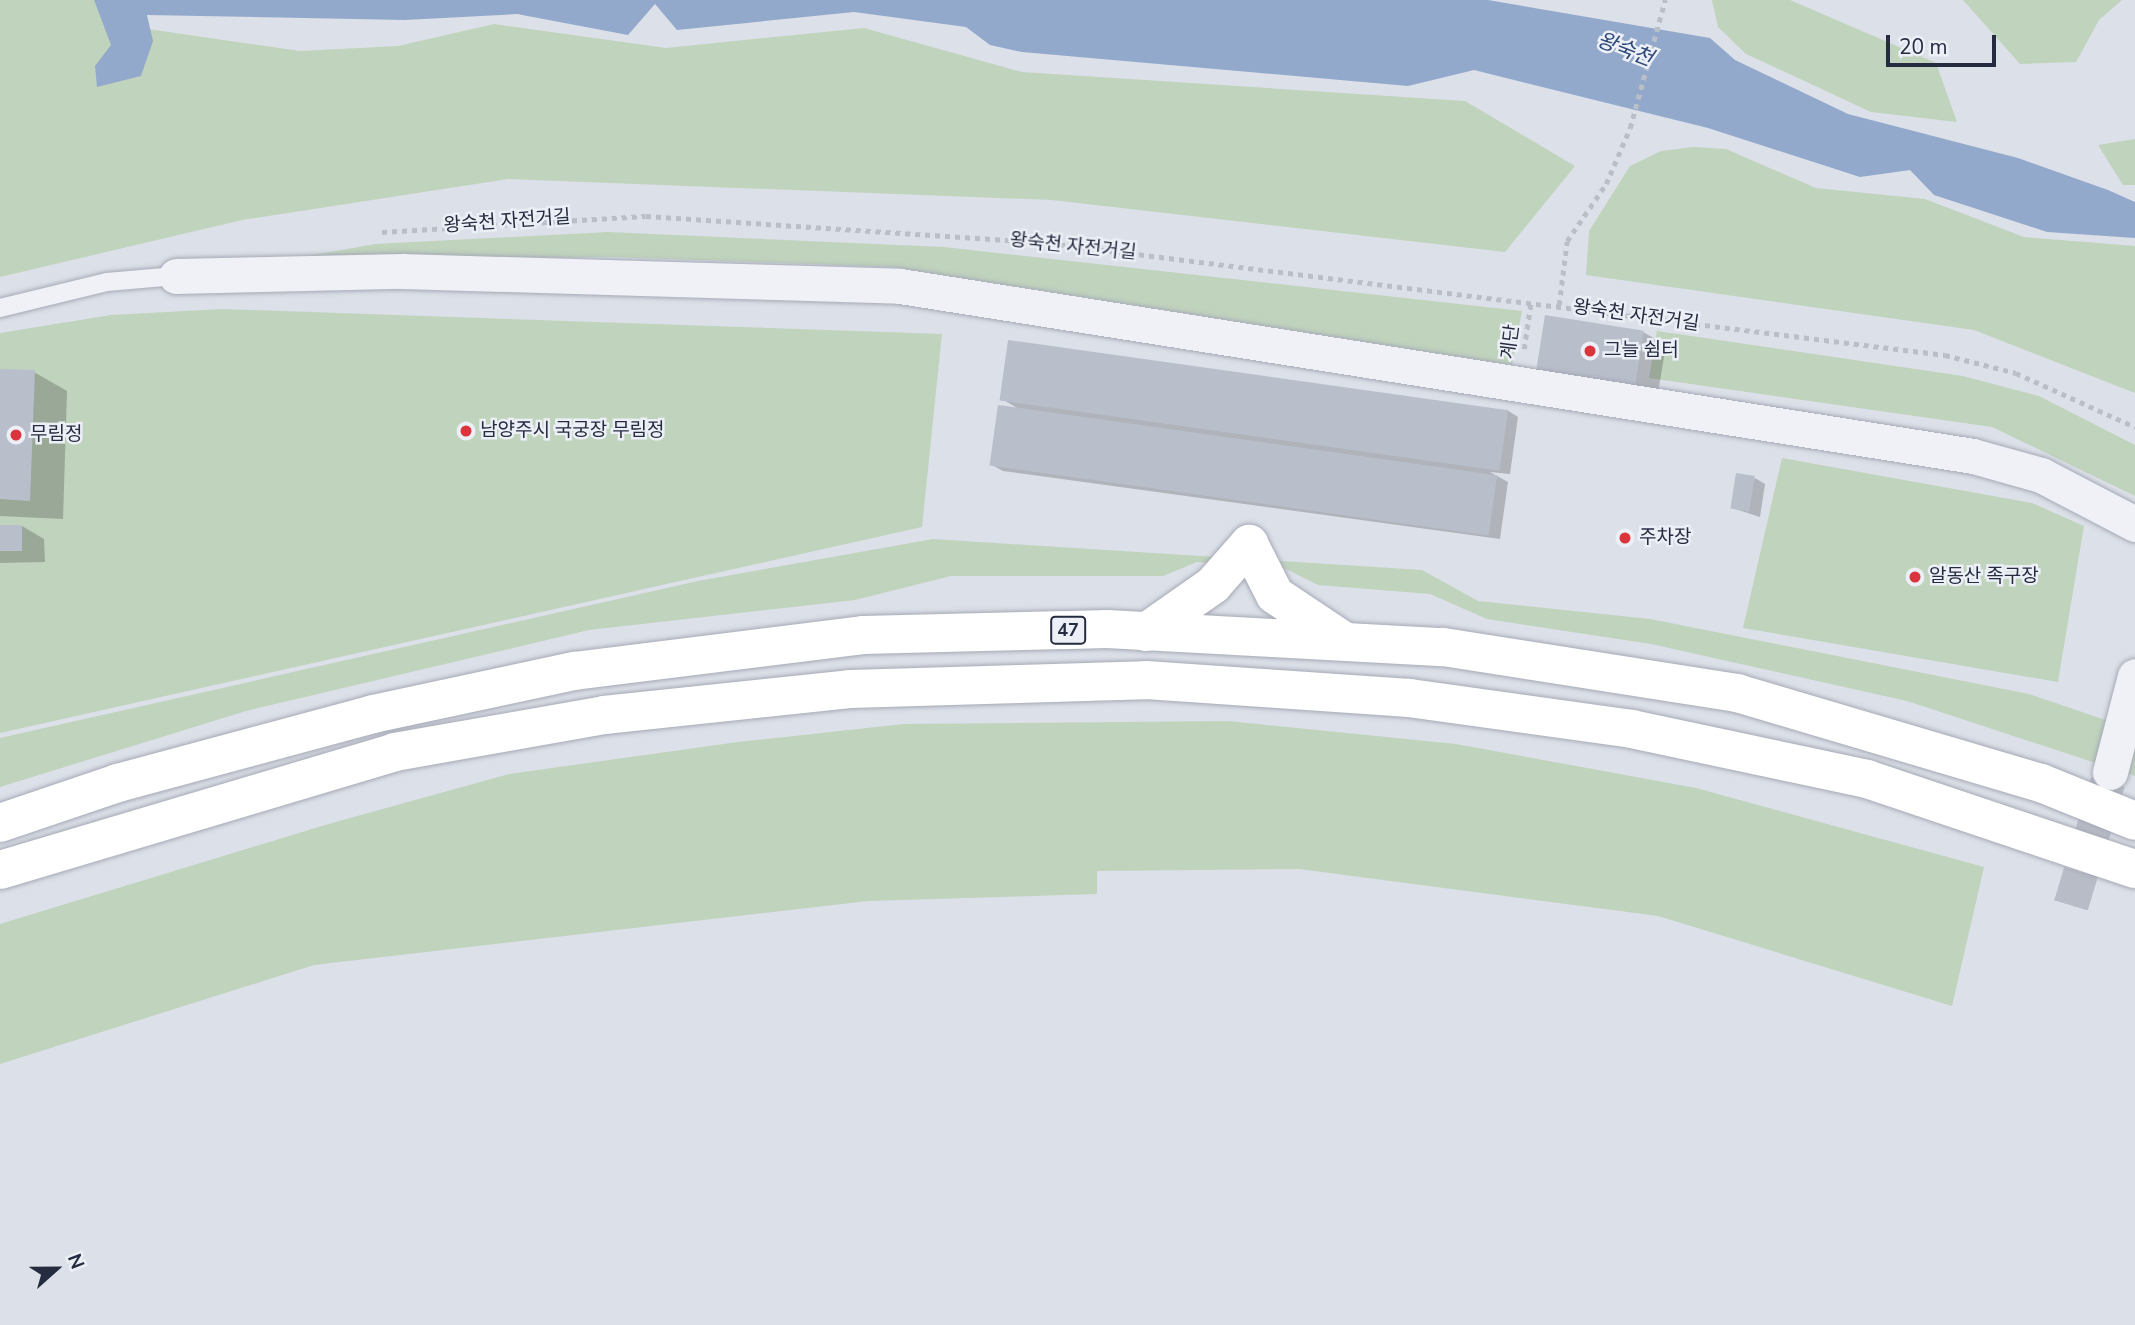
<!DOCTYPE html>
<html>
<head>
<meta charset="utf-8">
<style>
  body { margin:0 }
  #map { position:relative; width:2135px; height:1325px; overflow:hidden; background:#dce0e8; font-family:"Nunito Sans","Noto Sans KR",sans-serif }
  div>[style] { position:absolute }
  .green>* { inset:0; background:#c0d3bd }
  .water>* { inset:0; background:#93a9cc }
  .shadow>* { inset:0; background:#0003 }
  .building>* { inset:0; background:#b9becb; transform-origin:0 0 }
  .street-tunnel>* { height:35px; margin-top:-17.5px; transform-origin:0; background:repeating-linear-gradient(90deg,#b7bcc6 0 35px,transparent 0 53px) }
  .path>* { height:4.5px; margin-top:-2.25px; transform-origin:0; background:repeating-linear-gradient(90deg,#babec7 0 5px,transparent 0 10px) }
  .roads { filter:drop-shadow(0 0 2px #a5aab6) drop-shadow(0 0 2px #a5aab6) }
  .lane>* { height:18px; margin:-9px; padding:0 9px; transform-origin:9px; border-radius:9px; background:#eff1f6 }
  .street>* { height:35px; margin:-17.5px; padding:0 17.5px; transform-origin:17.5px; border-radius:17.5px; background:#eff1f6 }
  .highway>* { height:38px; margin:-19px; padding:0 19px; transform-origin:19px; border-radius:19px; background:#fff }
  .dots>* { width:19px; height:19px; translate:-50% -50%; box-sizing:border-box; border:4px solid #eceff6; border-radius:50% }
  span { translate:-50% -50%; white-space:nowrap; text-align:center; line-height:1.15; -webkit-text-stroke:5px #eceff6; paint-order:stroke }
  .shield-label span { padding:2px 5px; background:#eceff6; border:2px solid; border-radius:5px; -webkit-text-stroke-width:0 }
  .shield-label { font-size:18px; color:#252c40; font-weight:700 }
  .street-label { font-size:19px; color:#252c40 }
  .poi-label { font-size:19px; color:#252c40 }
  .left { translate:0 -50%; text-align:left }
  .water-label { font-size:21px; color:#2b4677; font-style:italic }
  .north { position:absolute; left:21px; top:1234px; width:70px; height:70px; -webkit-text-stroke:5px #eceff6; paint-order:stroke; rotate:69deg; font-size:19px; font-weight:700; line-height:28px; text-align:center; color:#252c40 }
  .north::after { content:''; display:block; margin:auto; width:24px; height:32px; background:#252c40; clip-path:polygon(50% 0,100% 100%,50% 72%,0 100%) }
  .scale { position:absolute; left:1886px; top:35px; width:110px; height:32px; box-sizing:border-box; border:4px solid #252c40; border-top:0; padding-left:9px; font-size:21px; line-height:24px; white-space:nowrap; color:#252c40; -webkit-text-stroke:5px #eceff6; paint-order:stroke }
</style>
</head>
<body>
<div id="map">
  <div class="green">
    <i style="clip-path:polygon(0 0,105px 0,148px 29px,300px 51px,398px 46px,494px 24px,666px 48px,864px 28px,1022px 72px,1465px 101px,1575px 166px,1505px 252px,1052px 200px,508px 179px,242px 220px,0 277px)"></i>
    <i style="clip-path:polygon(1712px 0,1790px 0,1936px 63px,1957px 122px,1871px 112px,1746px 54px,1718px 27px)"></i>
    <i style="clip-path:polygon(1963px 0,2122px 0,2099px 20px,2076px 62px,2020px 64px)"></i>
    <i style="clip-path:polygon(2135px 139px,2135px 185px,2123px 185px,2098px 145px)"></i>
    <i style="clip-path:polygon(1693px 147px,1726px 149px,1816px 188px,1925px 199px,2024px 237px,2135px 246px,2135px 393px,1974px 330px,1586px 275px,1589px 231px,1630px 166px,1661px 151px)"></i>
    <i style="clip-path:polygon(608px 232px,944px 247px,1522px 311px,1512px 365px,894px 267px,611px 257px,285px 260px,375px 244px)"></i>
    <i style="clip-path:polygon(222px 309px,942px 334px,922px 527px,0 733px,0 333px,111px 315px)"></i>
    <i style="clip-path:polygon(1657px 331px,1963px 376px,2039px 396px,2135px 445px,2135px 496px,1992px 427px,1649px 378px)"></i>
    <i style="clip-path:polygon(1782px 458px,2032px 503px,2084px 526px,2058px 682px,1743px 628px)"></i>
    <i style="clip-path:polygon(933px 539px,1422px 570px,1478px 601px,1650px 619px,2029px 694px,2135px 730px,2135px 776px,1907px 701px,1651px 644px,1487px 619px,1430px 594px,1318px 585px,1286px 569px,1197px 562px,1163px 576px,951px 576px,855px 600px,589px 630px,246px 711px,0 787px,0 738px,698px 581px)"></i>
    <i style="clip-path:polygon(1228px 721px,1456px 744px,1696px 788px,1984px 867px,1952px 1006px,1658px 916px,1299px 869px,1097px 871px,1097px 894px,868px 901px,314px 965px,0 1064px,0 924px,325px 825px,509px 774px,738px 742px,904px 724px)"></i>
  </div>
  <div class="water">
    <i style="clip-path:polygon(94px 0,1488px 0,1710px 38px,1735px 60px,1848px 114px,2018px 158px,2108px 190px,2135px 202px,2135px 238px,2047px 232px,1934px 195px,1910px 170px,1860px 177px,1708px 128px,1474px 70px,1408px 86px,1022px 52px,990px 45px,966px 27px,854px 12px,677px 30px,655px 4px,628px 35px,517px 14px,405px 20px,147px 15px,153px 41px,141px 76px,97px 87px,95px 66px,111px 45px)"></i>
  </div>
  <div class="shadow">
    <i style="clip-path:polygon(1643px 332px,1666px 345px,1657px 399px,1561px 383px)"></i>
    <i style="clip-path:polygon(0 371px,34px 372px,67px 391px,63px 519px,0 516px)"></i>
    <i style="clip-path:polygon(1002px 399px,1507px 410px,1518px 417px,1510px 474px,1490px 472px,1508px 482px,1500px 539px,1003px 471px,992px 465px,1019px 409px)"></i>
    <i style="clip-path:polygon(1755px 478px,1765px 484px,1760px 517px,1732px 508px)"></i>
    <i style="clip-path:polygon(22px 526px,44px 539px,45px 562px,0 563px,0 527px)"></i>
  </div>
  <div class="building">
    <i style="left:1545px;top:315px;width:100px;height:57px;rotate:9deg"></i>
    <i style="left:1008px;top:340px;width:505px;height:61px;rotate:8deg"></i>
    <i style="clip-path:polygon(0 369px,35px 370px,30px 501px,0 499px)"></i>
    <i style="left:998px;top:405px;width:504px;height:61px;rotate:8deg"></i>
    <i style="left:1736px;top:473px;width:19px;height:36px;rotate:9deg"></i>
    <i style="left:0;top:525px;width:22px;height:26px"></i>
  </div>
  <div class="street-tunnel">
    <i style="left:2071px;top:905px;width:129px;rotate:-73.4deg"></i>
  </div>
  <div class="path">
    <i style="left:382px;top:232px;width:264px;rotate:-3.5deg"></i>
    <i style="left:646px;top:216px;width:395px;rotate:3.8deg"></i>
    <i style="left:1040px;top:242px;width:912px;rotate:7.12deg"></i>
    <i style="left:1945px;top:355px;width:73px;rotate:14.2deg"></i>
    <i style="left:2016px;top:373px;width:131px;rotate:24.4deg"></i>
    <i style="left:1559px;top:305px;width:64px;rotate:-82.9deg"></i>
    <i style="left:1567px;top:241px;width:69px;rotate:-55.6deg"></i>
    <i style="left:1606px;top:184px;width:61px;rotate:-66.8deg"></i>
    <i style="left:1630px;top:128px;width:133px;rotate:-74.7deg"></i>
    <i style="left:1524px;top:349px;width:49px;rotate:-81.7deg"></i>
  </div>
  <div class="roads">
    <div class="lane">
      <i style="left:0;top:308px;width:110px;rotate:-13.7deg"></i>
      <i style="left:107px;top:282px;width:69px;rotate:-5deg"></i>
    </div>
    <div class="street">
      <i style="left:176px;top:276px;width:226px;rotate:-1.3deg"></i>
      <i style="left:402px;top:271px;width:498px;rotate:1.7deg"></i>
      <i style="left:900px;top:286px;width:1086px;rotate:9deg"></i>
      <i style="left:1973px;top:456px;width:71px;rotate:15.6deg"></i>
      <i style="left:2041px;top:475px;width:106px;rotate:27.5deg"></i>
      <i style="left:2110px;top:772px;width:99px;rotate:-75.4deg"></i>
    </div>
    <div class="highway">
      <i style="left:1146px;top:632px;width:82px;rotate:-35deg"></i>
      <i style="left:1213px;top:585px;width:55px;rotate:-48.7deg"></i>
      <i style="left:1249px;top:544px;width:57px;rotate:63deg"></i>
      <i style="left:1275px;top:595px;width:83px;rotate:33.7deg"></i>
      <i style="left:0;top:823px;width:125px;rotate:-18.7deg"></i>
      <i style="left:118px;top:783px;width:264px;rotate:-15.1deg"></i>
      <i style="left:373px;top:714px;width:206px;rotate:-12.1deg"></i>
      <i style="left:574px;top:671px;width:291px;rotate:-7.1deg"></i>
      <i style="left:863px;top:635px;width:244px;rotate:-1.4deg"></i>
      <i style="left:1107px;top:629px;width:336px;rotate:3.1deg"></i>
      <i style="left:1443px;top:647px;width:298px;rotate:8.9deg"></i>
      <i style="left:1737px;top:693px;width:317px;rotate:16.5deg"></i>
      <i style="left:2041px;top:783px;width:101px;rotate:22deg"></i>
      <i style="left:0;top:870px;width:412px;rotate:-16.6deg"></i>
      <i style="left:395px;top:752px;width:212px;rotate:-10deg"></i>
      <i style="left:604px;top:715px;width:247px;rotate:-6deg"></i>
      <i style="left:850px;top:689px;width:296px;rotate:-1.7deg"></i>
      <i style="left:1146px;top:680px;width:264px;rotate:3.9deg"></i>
      <i style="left:1409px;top:698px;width:225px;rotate:7.9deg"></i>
      <i style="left:1632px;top:729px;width:240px;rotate:12deg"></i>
      <i style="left:1867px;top:779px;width:283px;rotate:18.6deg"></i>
    </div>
  </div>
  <div class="dots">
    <i style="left:1590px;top:351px;background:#db343c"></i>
    <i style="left:466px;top:431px;background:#db343c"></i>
    <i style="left:16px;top:435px;background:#db343c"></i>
    <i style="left:1625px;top:538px;background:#db343c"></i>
    <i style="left:1915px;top:577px;background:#db343c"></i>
  </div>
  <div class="shield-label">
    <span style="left:1068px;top:630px">47</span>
  </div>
  <div class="street-label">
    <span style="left:507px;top:222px;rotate:-4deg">왕숙천 자전거길</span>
    <span style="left:1073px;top:247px;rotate:6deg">왕숙천 자전거길</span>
    <span style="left:1636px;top:316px;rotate:8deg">왕숙천 자전거길</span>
    <span style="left:1511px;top:342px;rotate:-82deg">계단</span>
  </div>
  <div class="poi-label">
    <span class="left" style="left:1604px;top:351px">그늘 쉼터</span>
    <span class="left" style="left:480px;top:431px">남양주시 국궁장 무림정</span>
    <span class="left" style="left:30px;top:435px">무림정</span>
    <span class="left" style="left:1639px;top:538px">주차장</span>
    <span class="left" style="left:1929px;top:577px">알동산 족구장</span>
  </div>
  <div class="water-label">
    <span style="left:1625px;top:49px;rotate:21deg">왕숙천</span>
  </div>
  <div class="north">N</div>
  <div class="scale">20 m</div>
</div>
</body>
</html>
